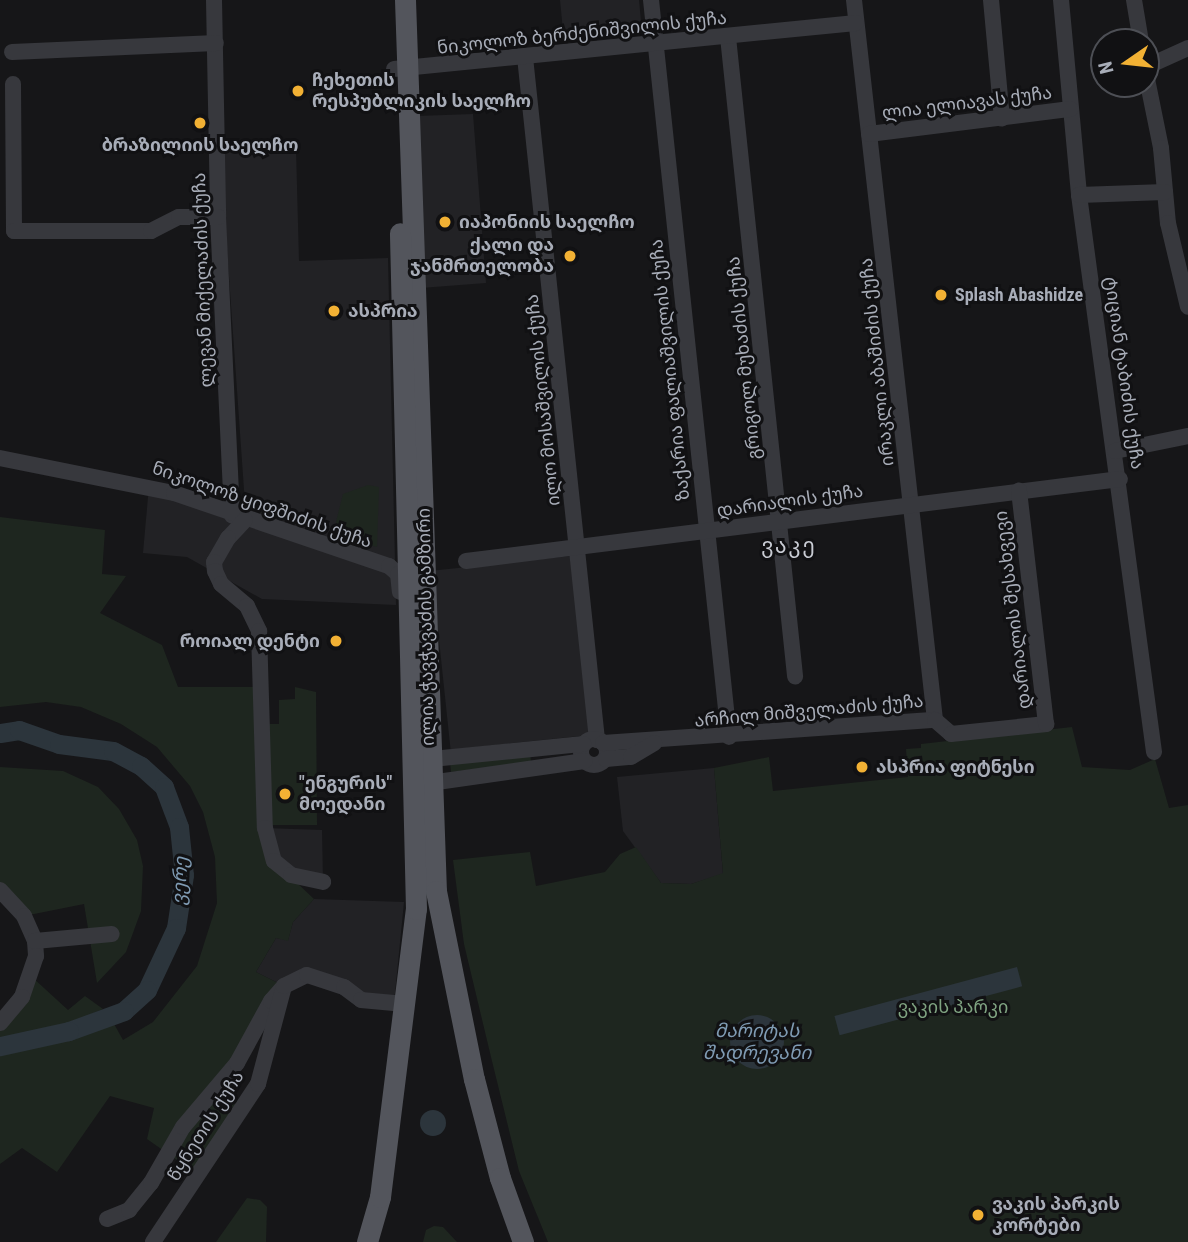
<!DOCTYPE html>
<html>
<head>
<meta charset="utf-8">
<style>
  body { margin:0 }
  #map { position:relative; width:1188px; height:1242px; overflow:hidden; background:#161618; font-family:"Roboto Condensed","Noto Sans Georgian",sans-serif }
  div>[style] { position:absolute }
  .built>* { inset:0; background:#222225; transform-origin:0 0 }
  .green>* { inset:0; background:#1e261f }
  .water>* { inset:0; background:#2c353c; transform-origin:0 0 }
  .round { border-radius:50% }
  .river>* { height:19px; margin:-9.5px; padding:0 9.5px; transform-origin:9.5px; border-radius:9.5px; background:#2c353c }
  .minor>* { height:16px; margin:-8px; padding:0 8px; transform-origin:8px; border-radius:8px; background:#37383d }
  .minor>.ring { margin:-8px; padding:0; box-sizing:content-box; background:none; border:16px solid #37383d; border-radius:50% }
  .major>* { height:21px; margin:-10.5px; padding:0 10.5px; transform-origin:10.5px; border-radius:10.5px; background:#53555c }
  .dots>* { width:19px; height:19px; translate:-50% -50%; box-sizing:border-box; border:4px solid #111113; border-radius:50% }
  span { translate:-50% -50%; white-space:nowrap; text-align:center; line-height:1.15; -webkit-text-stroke:6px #111113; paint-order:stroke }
  .street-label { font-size:18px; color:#a8adb8 }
  .poi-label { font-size:18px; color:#a8adb8; font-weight:700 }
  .left { translate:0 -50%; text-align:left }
  .right { translate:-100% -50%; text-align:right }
  .park-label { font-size:18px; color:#7fa381 }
  .water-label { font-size:19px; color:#7f9bb3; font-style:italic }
  .quarter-label { font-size:21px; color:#c9ccd4; letter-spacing:2px }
  .north { position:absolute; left:1090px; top:28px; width:70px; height:70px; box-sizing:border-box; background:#111113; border:2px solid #4d4f55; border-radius:50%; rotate:256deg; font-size:19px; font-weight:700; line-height:28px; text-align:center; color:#a8adb8 }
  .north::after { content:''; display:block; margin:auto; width:24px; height:32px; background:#f2b134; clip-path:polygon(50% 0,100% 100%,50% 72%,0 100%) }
</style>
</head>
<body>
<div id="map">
  <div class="built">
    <i style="clip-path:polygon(560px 0,639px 0,642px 32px,564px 41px)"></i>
    <i style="clip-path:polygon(473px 114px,486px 283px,421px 288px,417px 116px)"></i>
    <i style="clip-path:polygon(260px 144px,261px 150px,296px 149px,299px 261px,388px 258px,396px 605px,262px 599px,187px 557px,143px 553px,149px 486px,246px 518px,222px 177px,225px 145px)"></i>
    <i style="left:571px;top:556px;width:180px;height:140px;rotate:84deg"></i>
    <i style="clip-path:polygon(714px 768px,723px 874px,691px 884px,661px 883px,623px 831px,617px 777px)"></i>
    <i style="clip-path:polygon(265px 828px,322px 830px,323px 882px,274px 861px)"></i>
    <i style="clip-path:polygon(314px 899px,404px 902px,394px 1003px,307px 975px,284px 986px,256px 972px,276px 938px,288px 940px,293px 922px)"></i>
  </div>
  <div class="green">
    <i style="clip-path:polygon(368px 485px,379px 487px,377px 547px,347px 540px,336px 522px,343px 494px)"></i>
    <i style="clip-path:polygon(0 517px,105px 530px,102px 574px,126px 576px,100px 613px,162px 645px,178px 687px,256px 687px,274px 861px,314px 899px,293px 922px,288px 941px,276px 938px,256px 972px,284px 986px,218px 1087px,244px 1104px,198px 1175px,147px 1139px,154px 1108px,110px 1096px,57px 1172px,22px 1148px,0 1164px,0 1053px,78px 1037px,113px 1022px,123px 1040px,153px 1022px,197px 966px,217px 903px,215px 857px,203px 812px,190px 786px,157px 747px,121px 724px,81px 707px,46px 702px,0 707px)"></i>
    <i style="clip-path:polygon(295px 687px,316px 692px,317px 825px,269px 825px,267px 724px,279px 724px,279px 700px,295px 699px)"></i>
    <i style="clip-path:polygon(1072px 727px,1082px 767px,1130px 770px,1155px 759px,1169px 808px,1188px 805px,1188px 1242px,548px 1242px,519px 1171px,491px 1057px,464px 944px,453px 860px,530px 852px,536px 886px,605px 872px,620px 854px,636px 847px,661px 883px,691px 884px,723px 873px,714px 768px,769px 757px,773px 791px,908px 777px,906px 749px,921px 748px,921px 744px)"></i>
    <i style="clip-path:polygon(530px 753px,531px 762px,451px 772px,450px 761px)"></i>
    <i style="clip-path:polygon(0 767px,63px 771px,98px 787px,119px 809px,137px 840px,143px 866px,141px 911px,126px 952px,97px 983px,84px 904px,24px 916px,0 890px)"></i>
    <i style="clip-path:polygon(32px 977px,68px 1010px,85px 996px,103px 1009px,61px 1027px,0 1042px,0 1023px)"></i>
    <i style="clip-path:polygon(247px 1198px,260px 1200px,267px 1207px,266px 1242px,216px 1242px)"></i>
    <i style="clip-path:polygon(434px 1226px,443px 1227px,457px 1242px,423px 1242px,426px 1230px)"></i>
  </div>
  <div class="water">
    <i style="left:1017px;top:967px;width:20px;height:189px;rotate:75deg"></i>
    <i class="round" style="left:730px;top:1015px;width:54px;height:54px"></i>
    <i class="round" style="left:420px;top:1110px;width:26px;height:26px"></i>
  </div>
  <div class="river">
    <i style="left:0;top:733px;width:19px;rotate:-9deg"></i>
    <i style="left:19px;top:730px;width:42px;rotate:19.3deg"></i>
    <i style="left:59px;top:744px;width:54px;rotate:7.4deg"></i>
    <i style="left:113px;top:751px;width:32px;rotate:28deg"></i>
    <i style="left:141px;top:766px;width:31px;rotate:42deg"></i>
    <i style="left:164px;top:787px;width:43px;rotate:69.4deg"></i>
    <i style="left:179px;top:827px;width:48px;rotate:84.1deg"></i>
    <i style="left:184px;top:875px;width:54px;rotate:98.6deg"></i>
    <i style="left:176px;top:928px;width:68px;rotate:115.1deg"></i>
    <i style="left:147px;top:990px;width:31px;rotate:138deg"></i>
    <i style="left:124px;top:1011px;width:59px;rotate:160deg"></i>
    <i style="left:69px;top:1031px;width:71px;rotate:167.7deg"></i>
  </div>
  <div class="minor">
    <i style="left:214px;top:0;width:217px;rotate:88.9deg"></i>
    <i style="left:218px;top:217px;width:299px;rotate:87.3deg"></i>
    <i style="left:651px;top:0;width:741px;rotate:83.96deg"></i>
    <i style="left:854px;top:0;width:725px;rotate:83.58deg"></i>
    <i style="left:991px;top:0;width:119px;rotate:84.7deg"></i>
    <i style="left:1061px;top:0;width:196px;rotate:84.7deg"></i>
    <i style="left:1079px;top:195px;width:562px;rotate:82.33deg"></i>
    <i style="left:1134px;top:0;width:43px;rotate:80.5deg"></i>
    <i style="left:728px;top:37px;width:643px;rotate:84.01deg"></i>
    <i style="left:12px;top:52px;width:204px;rotate:-2.5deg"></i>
    <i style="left:525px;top:57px;width:687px;rotate:83.98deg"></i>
    <i style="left:1146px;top:67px;width:46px;rotate:-24.3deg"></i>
    <i style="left:394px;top:69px;width:464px;rotate:-5.7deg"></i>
    <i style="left:1146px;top:74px;width:76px;rotate:78.5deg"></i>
    <i style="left:1161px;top:148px;width:75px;rotate:84.7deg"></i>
    <i style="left:1168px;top:223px;width:86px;rotate:76.6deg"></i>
    <i style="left:13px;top:84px;width:147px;rotate:89.6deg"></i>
    <i style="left:14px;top:231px;width:137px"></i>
    <i style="left:151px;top:231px;width:31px;rotate:-27deg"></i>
    <i style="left:179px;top:217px;width:39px"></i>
    <i style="left:869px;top:134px;width:203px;rotate:-7.1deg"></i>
    <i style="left:1079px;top:195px;width:86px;rotate:-2deg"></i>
    <i style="left:1115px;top:451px;width:75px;rotate:-11.6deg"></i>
    <i style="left:0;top:458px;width:177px;rotate:11.4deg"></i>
    <i style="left:174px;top:493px;width:227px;rotate:18.8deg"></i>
    <i style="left:389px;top:566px;width:12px;rotate:42deg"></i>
    <i style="left:398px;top:574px;width:18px;rotate:84deg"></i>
    <i style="left:245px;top:520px;width:25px;rotate:133deg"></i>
    <i style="left:228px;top:538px;width:28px;rotate:120deg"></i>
    <i style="left:214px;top:562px;width:9px;rotate:84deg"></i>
    <i style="left:215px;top:571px;width:14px;rotate:65deg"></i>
    <i style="left:221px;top:584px;width:34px;rotate:40deg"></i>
    <i style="left:247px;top:606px;width:28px;rotate:64deg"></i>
    <i style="left:259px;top:631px;width:197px;rotate:88.3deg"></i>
    <i style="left:265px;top:828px;width:34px;rotate:75deg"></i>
    <i style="left:274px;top:861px;width:22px;rotate:39deg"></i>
    <i style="left:291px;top:875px;width:33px;rotate:12deg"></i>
    <i style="left:466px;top:561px;width:659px;rotate:-7.15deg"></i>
    <i class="ring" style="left:581px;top:739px;width:10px;height:10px"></i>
    <i style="left:603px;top:743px;width:333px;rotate:-4deg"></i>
    <i style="left:935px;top:720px;width:21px;rotate:41deg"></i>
    <i style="left:951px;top:734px;width:96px;rotate:-6deg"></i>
    <i style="left:1046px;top:724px;width:235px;rotate:-96.6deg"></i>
    <i style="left:606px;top:759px;width:25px;rotate:-5deg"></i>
    <i style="left:631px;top:757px;width:27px;rotate:-31deg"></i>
    <i style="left:422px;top:760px;width:162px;rotate:-5.7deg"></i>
    <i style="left:430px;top:783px;width:156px;rotate:-8.1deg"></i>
    <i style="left:0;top:890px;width:35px;rotate:47deg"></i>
    <i style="left:24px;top:916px;width:27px;rotate:66deg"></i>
    <i style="left:35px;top:941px;width:15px;rotate:86deg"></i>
    <i style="left:36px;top:956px;width:43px;rotate:108.9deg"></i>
    <i style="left:22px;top:997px;width:34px;rotate:130deg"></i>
    <i style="left:35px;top:941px;width:77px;rotate:-5.2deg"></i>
    <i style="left:107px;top:1219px;width:24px;rotate:-22deg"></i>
    <i style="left:129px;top:1210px;width:35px;rotate:-51deg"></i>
    <i style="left:151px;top:1183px;width:64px;rotate:-60.3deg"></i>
    <i style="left:183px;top:1127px;width:84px;rotate:-49.8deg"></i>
    <i style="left:237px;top:1063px;width:71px;rotate:-61.3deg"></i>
    <i style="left:271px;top:1001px;width:20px;rotate:-49deg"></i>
    <i style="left:153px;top:1242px;width:190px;rotate:-56.4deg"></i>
    <i style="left:258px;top:1084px;width:101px;rotate:-75.1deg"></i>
    <i style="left:284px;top:986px;width:25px;rotate:-26deg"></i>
    <i style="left:307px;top:975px;width:39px;rotate:18deg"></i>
    <i style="left:344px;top:987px;width:21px;rotate:37deg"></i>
    <i style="left:361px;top:1000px;width:44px;rotate:5.2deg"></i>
  </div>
  <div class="major">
    <i style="left:405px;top:0;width:892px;rotate:88.01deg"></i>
    <i style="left:436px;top:891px;width:192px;rotate:78.6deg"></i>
    <i style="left:474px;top:1079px;width:102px;rotate:75.3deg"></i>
    <i style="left:500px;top:1178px;width:68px;rotate:70.2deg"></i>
    <i style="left:367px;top:1242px;width:47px;rotate:-73.9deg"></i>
    <i style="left:380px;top:1197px;width:290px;rotate:-82.9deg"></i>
    <i style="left:416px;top:909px;width:676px;rotate:-91.36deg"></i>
  </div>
  <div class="dots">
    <i style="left:298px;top:91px;background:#f2b134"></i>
    <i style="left:200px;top:123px;background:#f2b134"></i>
    <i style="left:445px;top:222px;background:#f2b134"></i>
    <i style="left:570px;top:256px;background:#f2b134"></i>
    <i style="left:941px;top:295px;background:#f2b134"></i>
    <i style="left:334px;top:311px;background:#f2b134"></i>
    <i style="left:336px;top:641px;background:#f2b134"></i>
    <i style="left:862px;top:767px;background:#f2b134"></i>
    <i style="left:285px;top:794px;background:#f2b134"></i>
    <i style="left:978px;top:1215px;background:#f2b134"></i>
  </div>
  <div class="street-label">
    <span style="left:582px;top:33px;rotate:-6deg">ნიკოლოზ ბერძენიშვილის ქუჩა</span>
    <span style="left:967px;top:103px;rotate:-7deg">ლია ელიავას ქუჩა</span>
    <span style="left:203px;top:280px;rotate:-92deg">ლევან მიქელაძის ქუჩა</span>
    <span style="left:744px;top:358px;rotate:-96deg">გრიგოლ მუხაძის ქუჩა</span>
    <span style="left:877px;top:362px;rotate:-96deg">ირაკლი აბაშიძის ქუჩა</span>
    <span style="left:670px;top:370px;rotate:-96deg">ზაქარია ფალიაშვილის ქუჩა</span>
    <span style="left:1124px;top:373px;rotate:82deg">ტიციან ტაბიძის ქუჩა</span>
    <span style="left:543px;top:400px;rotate:-96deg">ილო მოსაშვილის ქუჩა</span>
    <span style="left:790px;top:501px;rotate:-8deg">დარიალის ქუჩა</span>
    <span style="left:262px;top:505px;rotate:19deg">ნიკოლოზ ყიფშიძის ქუჩა</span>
    <span style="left:1013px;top:610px;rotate:-97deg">დარიალის შესახვევი</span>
    <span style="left:426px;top:627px;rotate:-91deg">ილია ჭავჭავაძის გამზირი</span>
    <span style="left:809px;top:711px;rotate:-5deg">არჩილ მიშველაძის ქუჩა</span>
    <span style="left:206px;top:1126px;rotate:-58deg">წყნეთის ქუჩა</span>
  </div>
  <div class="poi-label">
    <span class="left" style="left:312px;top:91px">ჩეხეთის<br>რესპუბლიკის საელჩო</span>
    <span style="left:200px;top:145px">ბრაზილიის საელჩო</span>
    <span class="left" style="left:459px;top:222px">იაპონიის საელჩო</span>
    <span class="right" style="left:554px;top:256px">ქალი და<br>ჯანმრთელობა</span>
    <span class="left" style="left:955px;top:295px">Splash Abashidze</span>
    <span class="left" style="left:348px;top:311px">ასპრია</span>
    <span class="right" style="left:320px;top:641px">როიალ დენტი</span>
    <span class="left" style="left:876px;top:767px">ასპრია ფიტნესი</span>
    <span class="left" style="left:299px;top:794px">"ენგურის"<br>მოედანი</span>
    <span class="left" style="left:992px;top:1215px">ვაკის პარკის<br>კორტები</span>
  </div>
  <div class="park-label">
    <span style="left:953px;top:1007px">ვაკის პარკი</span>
  </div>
  <div class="water-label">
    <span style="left:180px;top:881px;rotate:-87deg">ვერე</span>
    <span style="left:757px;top:1042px">მარიტას<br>შადრევანი</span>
  </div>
  <div class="quarter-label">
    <span style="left:789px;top:546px">ვაკე</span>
  </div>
  <div class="north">N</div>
</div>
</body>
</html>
